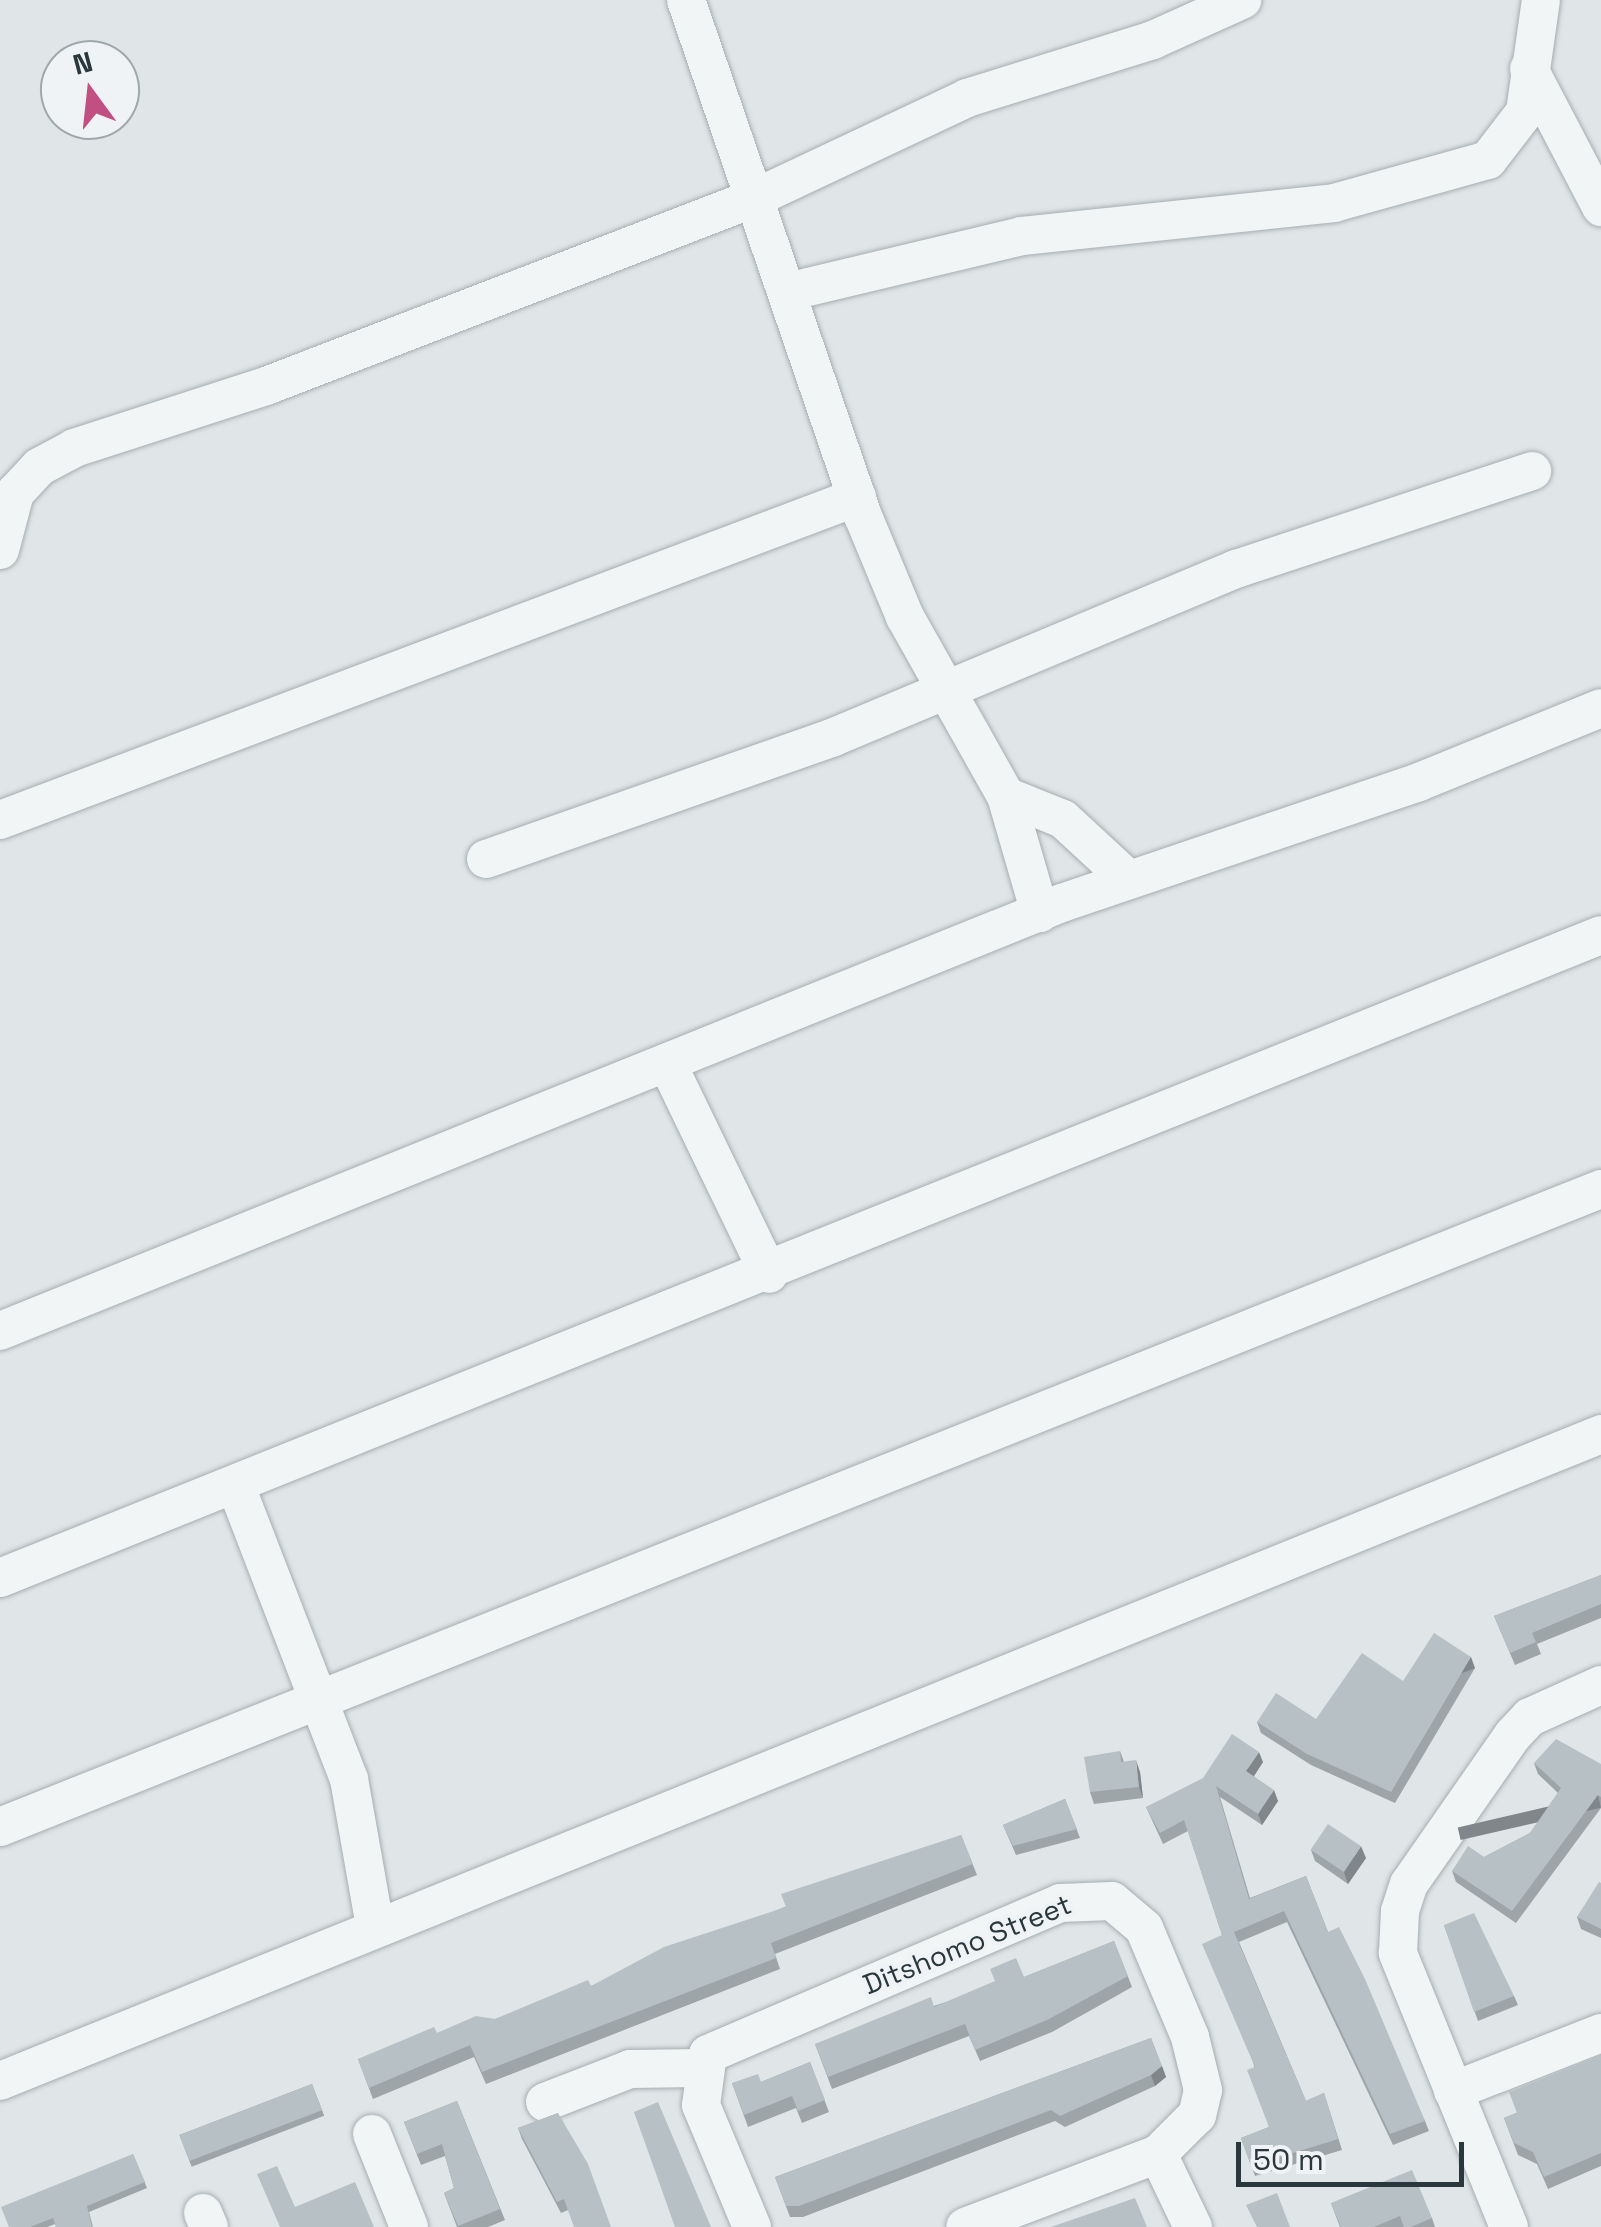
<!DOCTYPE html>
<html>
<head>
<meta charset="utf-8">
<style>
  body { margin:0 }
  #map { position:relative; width:1601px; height:2227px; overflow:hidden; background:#e0e5e7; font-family:"Space Grotesk",sans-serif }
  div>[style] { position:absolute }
  .roads { filter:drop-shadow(0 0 2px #a6adb1) drop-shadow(0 0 2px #a6adb1) }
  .minor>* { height:38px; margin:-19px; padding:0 19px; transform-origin:19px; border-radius:19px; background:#f2f5f6 }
  .wall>* { inset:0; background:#9da5a9; transform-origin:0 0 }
  .shaded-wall>* { inset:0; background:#808689; transform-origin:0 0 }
  .building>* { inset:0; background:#b7c0c4; transform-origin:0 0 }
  span { translate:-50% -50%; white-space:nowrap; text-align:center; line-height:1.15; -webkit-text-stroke:8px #eff3f5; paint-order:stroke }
  .street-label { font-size:28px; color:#2a373d }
  .north { position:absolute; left:40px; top:40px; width:100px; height:100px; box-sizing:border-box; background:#eff3f5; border:2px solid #a0a8ab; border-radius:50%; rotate:345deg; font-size:28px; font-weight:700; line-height:40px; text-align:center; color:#2a373d }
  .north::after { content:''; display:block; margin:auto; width:35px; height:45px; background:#c24f82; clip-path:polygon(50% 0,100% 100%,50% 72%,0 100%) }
  .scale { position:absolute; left:1236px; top:2142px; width:228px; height:45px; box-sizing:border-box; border:5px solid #2a373d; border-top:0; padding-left:12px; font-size:30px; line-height:35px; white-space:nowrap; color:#2a373d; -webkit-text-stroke:8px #eff3f5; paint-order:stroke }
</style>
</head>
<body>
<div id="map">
  <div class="roads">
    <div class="minor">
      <i style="left:686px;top:0;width:546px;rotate:71.07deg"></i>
      <i style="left:863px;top:516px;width:109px;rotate:67.4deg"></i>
      <i style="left:905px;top:617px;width:206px;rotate:60.6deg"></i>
      <i style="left:1006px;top:796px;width:122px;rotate:73.8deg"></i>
      <i style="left:1529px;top:69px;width:156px;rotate:62.4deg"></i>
      <i style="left:791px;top:291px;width:237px;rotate:-13.4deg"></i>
      <i style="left:1022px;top:236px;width:314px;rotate:-6deg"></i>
      <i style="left:1334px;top:203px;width:160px;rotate:-15.6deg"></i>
      <i style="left:1488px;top:160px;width:61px;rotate:-52.4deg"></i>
      <i style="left:1525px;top:112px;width:113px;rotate:-81.9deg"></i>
      <i style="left:0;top:550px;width:59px;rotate:-75.3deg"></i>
      <i style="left:15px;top:493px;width:35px;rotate:-47deg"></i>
      <i style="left:39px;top:467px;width:40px;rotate:-28deg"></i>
      <i style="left:74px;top:448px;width:202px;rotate:-17.9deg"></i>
      <i style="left:266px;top:386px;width:526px;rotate:-21.05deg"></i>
      <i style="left:757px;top:197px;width:232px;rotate:-25.2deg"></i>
      <i style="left:967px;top:98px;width:195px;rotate:-17.3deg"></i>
      <i style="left:1153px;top:40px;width:98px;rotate:-24.2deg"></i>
      <i style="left:1006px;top:796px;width:61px;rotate:22deg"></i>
      <i style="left:1063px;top:819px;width:88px;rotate:42.7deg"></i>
      <i style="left:0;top:820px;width:916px;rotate:-20.65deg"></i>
      <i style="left:486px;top:859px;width:369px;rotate:-19.3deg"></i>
      <i style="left:834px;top:737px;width:436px;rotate:-22.7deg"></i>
      <i style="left:1236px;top:569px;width:312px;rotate:-18.3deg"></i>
      <i style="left:668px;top:1065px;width:232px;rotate:64.2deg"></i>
      <i style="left:0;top:1331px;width:1145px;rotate:-21.95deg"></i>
      <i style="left:1062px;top:903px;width:377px;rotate:-18.7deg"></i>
      <i style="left:1419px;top:782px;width:196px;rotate:-22.1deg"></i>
      <i style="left:237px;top:1489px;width:311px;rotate:68.9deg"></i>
      <i style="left:349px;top:1779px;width:150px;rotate:80deg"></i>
      <i style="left:0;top:1578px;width:1725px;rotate:-21.88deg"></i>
      <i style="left:0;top:1827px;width:1723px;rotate:-21.73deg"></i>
      <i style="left:0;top:2081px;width:1727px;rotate:-22deg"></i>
      <i style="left:1453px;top:2091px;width:159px;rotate:-21.4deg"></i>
      <i style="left:545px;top:2102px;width:91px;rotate:-21.2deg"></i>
      <i style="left:630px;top:2069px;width:70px;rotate:-0.8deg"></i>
      <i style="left:372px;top:2134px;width:100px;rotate:68.3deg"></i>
      <i style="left:1158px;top:2154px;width:81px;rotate:64.4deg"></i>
      <i style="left:203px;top:2213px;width:15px;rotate:67deg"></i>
      <i style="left:752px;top:2227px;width:132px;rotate:-112.7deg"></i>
      <i style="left:701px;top:2105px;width:51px;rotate:-82.2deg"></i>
      <i style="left:708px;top:2054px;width:383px;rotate:-23.2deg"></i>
      <i style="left:1060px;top:1903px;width:52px;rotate:-2.2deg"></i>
      <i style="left:1112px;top:1901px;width:42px;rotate:40.2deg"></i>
      <i style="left:1144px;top:1928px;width:118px;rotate:67.1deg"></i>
      <i style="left:1190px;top:2037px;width:55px;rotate:76.2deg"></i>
      <i style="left:1203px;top:2090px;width:26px;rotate:103deg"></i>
      <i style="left:1197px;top:2115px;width:55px;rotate:135deg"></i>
      <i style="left:1158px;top:2154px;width:206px;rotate:159.3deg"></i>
      <i style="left:1509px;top:2227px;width:296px;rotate:-112.1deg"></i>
      <i style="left:1398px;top:1953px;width:42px;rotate:-87.3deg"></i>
      <i style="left:1400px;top:1911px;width:28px;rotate:-72deg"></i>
      <i style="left:1409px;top:1884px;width:182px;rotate:-55.1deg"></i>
      <i style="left:1513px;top:1735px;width:25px;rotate:-47deg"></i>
      <i style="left:1530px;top:1717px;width:78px;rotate:-24.3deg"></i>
    </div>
  </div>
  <div class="wall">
    <i style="clip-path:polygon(1601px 1575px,1601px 1618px,1537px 1644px,1541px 1654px,1515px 1665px,1494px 1616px)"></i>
    <i style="clip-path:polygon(1475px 1668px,1395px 1803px,1311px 1765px,1261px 1733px,1257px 1722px,1316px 1719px,1403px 1681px)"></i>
    <i style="clip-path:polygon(1120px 1751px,1124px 1762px,1140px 1772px,1143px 1798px,1094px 1804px,1090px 1792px)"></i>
    <i style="clip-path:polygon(1263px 1762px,1254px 1776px,1278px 1801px,1262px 1825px,1220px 1797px,1250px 1898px,1306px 1876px,1328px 1932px,1425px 2121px,1429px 2131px,1393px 2145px,1287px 1922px,1239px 1942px,1306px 2101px,1324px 2093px,1342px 2150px,1255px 2176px,1241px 2138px,1269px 2127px,1222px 1935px,1188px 1831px,1163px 1844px,1146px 1807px)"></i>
    <i style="clip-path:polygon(1534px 1763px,1601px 1764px,1601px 1808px,1516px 1923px,1456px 1882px,1452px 1871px,1484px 1857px,1530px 1833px,1558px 1793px,1538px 1774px)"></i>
    <i style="clip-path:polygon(1065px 1799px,1080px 1838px,1016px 1855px,1003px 1825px)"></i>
    <i style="clip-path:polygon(961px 1835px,977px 1875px,775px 1954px,780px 1969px,486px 2084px,474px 2057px,373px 2099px,358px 2059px,437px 2033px,495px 2019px,591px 1986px)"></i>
    <i style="clip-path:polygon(1311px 1850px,1366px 1858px,1348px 1884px,1315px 1861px)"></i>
    <i style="clip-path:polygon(1601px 1883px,1601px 1938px,1581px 1929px,1577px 1917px)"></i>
    <i style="clip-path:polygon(1444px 1925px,1514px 1996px,1518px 2005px,1478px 2021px)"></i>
    <i style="clip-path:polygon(1114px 1941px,1132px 1987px,1052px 2032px,980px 2061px,969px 2036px,832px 2089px,815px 2044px,1024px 1977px)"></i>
    <i style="clip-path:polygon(1151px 2038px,1166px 2077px,1155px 2086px,1065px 2127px,1055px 2121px,803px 2217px,790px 2217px,775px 2177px)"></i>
    <i style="clip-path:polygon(1601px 2055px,1601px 2166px,1548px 2189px,1537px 2164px,1518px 2155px,1504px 2118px,1516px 2113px)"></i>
    <i style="clip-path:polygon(810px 2062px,829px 2112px,802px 2123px,796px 2108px,748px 2127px,732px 2083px,761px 2082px)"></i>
    <i style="left:312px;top:2084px;width:34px;height:142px;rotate:69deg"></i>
    <i style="clip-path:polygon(457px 2101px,505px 2220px,488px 2227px,457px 2227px,444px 2193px,454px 2188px,445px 2156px,421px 2165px,404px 2122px)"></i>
    <i style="clip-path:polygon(558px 2113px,568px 2210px,561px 2213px,522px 2139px,518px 2128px)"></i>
    <i style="clip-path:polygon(133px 2154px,147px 2188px,89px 2212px,93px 2227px,56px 2227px,55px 2224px,47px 2227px,9px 2227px)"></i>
    <i style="clip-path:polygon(1331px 2203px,1432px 2218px,1435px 2227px,1340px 2227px)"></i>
  </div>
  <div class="shaded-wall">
    <i style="left:1471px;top:1657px;width:12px;height:157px;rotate:70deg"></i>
    <i style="clip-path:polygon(1259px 1752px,1263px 1762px,1250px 1782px,1246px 1771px)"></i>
    <i style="clip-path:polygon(1136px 1760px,1140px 1772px,1143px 1798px,1139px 1787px)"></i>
    <i style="clip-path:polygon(1274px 1790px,1278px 1801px,1262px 1825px,1258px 1814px)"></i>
    <i style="left:1598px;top:1795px;width:13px;height:144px;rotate:77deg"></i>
    <i style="clip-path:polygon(1361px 1846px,1366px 1858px,1348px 1884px,1344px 1872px)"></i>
    <i style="clip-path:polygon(1162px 2066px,1166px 2077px,1155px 2086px,1151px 2075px)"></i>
  </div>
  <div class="building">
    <i style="clip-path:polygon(1601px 1575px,1601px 1604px,1532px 1633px,1536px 1642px,1510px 1653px,1494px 1616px)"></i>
    <i style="clip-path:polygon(1434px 1633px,1471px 1657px,1391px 1792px,1307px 1754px,1257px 1722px,1276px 1693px,1316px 1719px,1362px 1653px,1403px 1681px)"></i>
    <i style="clip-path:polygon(1232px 1734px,1259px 1752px,1246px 1771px,1274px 1790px,1258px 1814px,1216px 1786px,1249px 1899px,1306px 1876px,1328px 1932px,1339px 1927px,1365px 1979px,1425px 2121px,1390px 2134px,1284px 1911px,1234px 1932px,1306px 2101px,1324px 2093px,1338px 2139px,1251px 2166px,1241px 2138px,1269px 2127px,1247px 2070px,1255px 2067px,1202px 1944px,1222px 1935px,1184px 1820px,1160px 1833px,1146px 1807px,1203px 1778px)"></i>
    <i style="clip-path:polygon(1556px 1739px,1601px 1764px,1601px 1797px,1598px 1795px,1512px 1911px,1452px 1871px,1468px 1846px,1484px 1857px,1530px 1833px,1561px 1788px,1534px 1763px)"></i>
    <i style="clip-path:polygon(1120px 1751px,1121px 1762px,1136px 1760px,1139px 1787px,1090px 1792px,1084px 1757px)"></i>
    <i style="clip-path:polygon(1065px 1799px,1077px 1829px,1013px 1846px,1003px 1825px)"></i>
    <i style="left:1328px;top:1824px;width:40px;height:31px;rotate:34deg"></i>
    <i style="clip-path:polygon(961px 1835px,973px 1864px,771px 1943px,776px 1958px,482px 2072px,470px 2045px,369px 2088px,358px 2059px,434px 2027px,437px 2033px,476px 2016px,495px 2019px,588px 1980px,591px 1986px,664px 1947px,786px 1907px,781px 1894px)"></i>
    <i style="clip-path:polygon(1599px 1882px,1601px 1883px,1601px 1929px,1577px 1917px)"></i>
    <i style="clip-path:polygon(1474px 1913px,1514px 1996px,1474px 2012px,1444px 1925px)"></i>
    <i style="clip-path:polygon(1114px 1941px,1128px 1976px,1047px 2020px,975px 2050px,965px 2024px,828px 2077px,815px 2044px,931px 1997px,934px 2007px,995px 1981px,990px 1969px,1016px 1958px,1024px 1977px)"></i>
    <i style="clip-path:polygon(1151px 2038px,1162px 2066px,1151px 2075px,1060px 2116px,1051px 2110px,799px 2206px,786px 2206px,775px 2177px)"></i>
    <i style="clip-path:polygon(1601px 2055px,1601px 2153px,1544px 2177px,1533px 2152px,1514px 2143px,1504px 2118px,1517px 2113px,1509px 2092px)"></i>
    <i style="clip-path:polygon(810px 2062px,825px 2100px,798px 2111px,792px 2096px,744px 2115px,732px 2083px,758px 2074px,761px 2082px)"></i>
    <i style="left:312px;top:2084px;width:28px;height:142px;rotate:69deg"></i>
    <i style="clip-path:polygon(457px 2101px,500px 2209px,458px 2226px,444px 2193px,454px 2188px,442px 2144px,417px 2154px,404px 2122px)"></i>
    <i style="clip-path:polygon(658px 2102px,711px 2227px,675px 2227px,634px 2112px)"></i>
    <i style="clip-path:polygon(558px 2113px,588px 2164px,611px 2227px,574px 2227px,564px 2199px,557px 2202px,518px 2128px)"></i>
    <i style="clip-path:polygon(133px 2154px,145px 2182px,87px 2206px,92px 2227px,56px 2227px,53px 2218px,30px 2227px,9px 2227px,1px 2207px)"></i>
    <i style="clip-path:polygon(277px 2166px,295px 2207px,355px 2182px,374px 2227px,280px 2227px,257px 2174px)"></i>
    <i style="clip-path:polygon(1412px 2170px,1432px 2218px,1411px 2227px,1404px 2227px,1400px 2216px,1374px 2227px,1341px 2227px,1331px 2203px)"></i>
    <i style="clip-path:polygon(1277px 2193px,1290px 2227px,1257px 2227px,1246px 2205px)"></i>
    <i style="clip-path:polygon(1135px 2198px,1147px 2227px,1051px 2227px)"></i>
  </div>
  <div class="street-label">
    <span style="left:967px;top:1944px;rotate:-22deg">Ditshomo Street</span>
  </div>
  <div class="north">N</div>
  <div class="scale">50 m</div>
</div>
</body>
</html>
